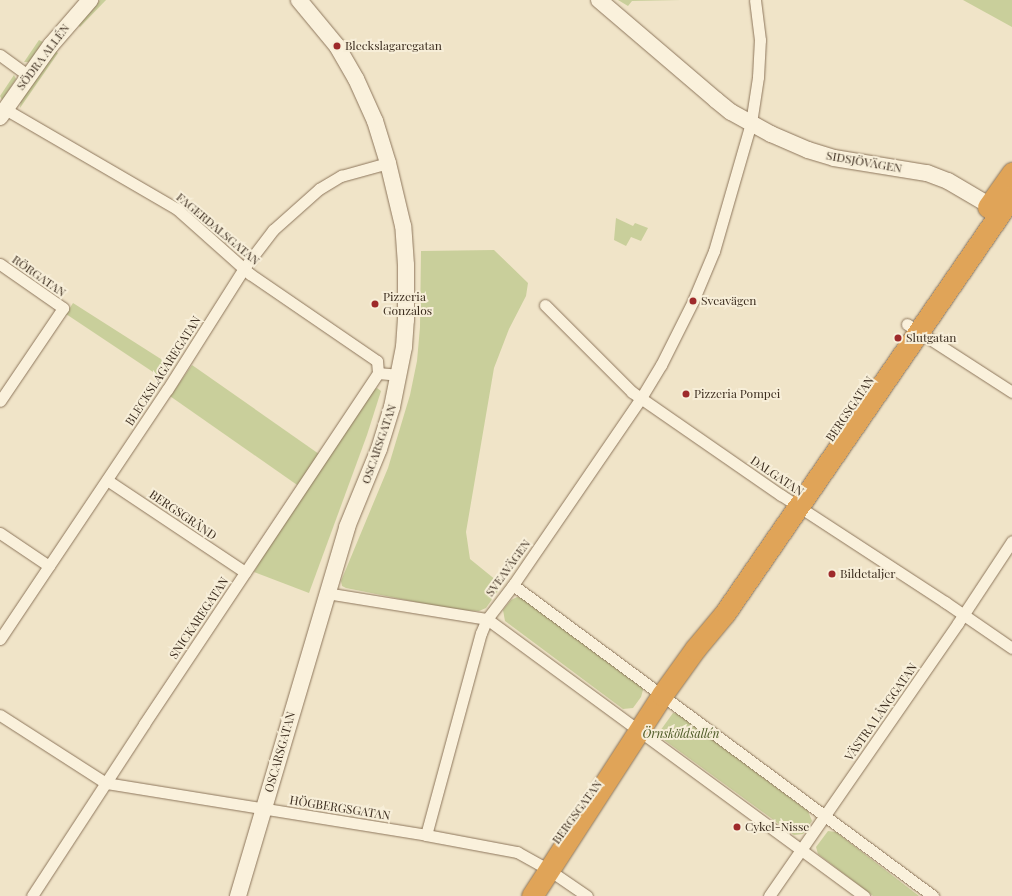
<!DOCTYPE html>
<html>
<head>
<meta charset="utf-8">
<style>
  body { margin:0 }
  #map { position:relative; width:1012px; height:896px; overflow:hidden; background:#f0e4c8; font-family:"Playfair Display",serif }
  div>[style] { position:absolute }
  .green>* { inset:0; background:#c9cf9b; transform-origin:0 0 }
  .roads { filter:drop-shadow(0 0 1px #8d765c) drop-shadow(0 0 1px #8d765c) }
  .street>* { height:11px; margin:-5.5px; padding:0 5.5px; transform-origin:5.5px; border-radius:5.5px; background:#faf1dc }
  .secondary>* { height:16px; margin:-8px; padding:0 8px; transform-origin:8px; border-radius:8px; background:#faf1dc }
  .highway>* { height:21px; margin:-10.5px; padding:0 10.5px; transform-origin:10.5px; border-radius:10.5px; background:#e0a458 }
  .dots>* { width:11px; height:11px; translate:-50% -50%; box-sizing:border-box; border:2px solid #f7eed8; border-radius:50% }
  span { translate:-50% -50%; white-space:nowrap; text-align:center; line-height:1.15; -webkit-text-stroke:4px #f7eed8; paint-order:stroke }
  .poi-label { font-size:12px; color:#3d2e20 }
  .left { translate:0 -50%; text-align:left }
  .street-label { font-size:12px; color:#3d2e20 }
  .park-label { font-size:12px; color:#4d5a26; font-style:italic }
</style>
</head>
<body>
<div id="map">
  <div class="green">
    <i style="clip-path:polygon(100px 0,106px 0,80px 27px,78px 25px)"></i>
    <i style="clip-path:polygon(618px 0,681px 0,632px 1px,628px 6px)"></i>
    <i style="clip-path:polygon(963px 0,1012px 0,1012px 27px)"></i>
    <i style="clip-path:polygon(39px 40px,43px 42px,29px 62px,24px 62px)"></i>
    <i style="clip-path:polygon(55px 51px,58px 53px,20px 108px,21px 98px)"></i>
    <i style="clip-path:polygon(14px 75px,16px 79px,2px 100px,0 96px)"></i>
    <i style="clip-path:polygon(616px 218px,633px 226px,635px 223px,648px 228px,641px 241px,631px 237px,626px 246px,614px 240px)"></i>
    <i style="clip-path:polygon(494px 250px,528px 283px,526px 296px,509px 329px,494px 368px,466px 532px,470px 559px,502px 585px,486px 608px,479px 611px,456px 610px,346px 588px,342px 586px,341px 581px,388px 468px,410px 395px,417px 361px,420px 327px,421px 251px)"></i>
    <i style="clip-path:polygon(73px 303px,164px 361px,168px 361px,159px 376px,66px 314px)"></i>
    <i style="left:192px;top:365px;width:155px;height:38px;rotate:35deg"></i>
    <i style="clip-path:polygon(377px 388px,381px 391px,367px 435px,309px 593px,254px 572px,266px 550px,373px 390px)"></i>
    <i style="clip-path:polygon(517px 597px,524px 598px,642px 686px,643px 690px,641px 697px,633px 708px,623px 709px,505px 621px,503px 610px,511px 600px)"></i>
    <i style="clip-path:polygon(673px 713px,679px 714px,808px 811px,812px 821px,803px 834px,794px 835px,660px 737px,660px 731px)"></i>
    <i style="clip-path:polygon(828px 831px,836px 832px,919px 896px,873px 896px,818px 854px,816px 847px)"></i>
  </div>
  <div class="roads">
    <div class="street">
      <i style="left:0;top:55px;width:34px;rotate:36deg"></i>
      <i style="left:5px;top:109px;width:199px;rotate:30.2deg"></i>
      <i style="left:177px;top:209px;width:98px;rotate:41.7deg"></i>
      <i style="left:250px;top:274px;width:154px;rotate:34.4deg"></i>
      <i style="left:377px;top:361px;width:12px;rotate:85deg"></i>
      <i style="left:0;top:264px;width:77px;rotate:34.9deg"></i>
      <i style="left:63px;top:308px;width:112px;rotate:124.1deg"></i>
      <i style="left:545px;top:305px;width:123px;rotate:45deg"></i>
      <i style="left:632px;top:392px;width:181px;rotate:34.7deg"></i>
      <i style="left:781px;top:495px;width:196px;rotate:33.1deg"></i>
      <i style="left:945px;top:602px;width:81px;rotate:34.5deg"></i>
      <i style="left:907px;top:324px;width:125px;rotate:32.9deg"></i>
      <i style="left:107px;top:480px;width:166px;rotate:33.7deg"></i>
      <i style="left:0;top:533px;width:59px;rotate:34deg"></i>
      <i style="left:513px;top:585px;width:523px;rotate:36.52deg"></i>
      <i style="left:326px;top:593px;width:163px;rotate:9.2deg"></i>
      <i style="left:487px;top:619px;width:468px;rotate:36.3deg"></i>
      <i style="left:0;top:639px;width:300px;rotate:-56.2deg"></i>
      <i style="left:167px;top:390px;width:144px;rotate:-57.7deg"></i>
      <i style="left:244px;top:268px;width:48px;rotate:-52.7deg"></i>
      <i style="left:273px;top:230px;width:62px;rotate:-41.7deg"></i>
      <i style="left:319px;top:189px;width:26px;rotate:-31deg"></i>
      <i style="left:341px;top:176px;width:49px;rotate:-15.5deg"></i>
      <i style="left:0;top:715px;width:126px;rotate:32.7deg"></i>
      <i style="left:106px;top:783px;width:324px;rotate:9.2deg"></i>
      <i style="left:426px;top:835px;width:93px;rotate:10.6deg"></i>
      <i style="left:517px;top:852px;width:37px;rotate:29deg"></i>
      <i style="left:549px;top:870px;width:46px;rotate:34.4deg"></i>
      <i style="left:426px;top:835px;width:209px;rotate:-74.8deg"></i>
      <i style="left:481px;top:633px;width:15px;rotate:-67deg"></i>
      <i style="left:487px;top:619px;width:43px;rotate:-52.6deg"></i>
      <i style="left:513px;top:585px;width:227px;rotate:-55.6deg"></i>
      <i style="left:641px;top:398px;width:39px;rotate:-59deg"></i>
      <i style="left:661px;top:365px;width:72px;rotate:-63.4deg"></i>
      <i style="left:693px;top:301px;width:54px;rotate:-67.2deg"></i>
      <i style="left:714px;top:251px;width:133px;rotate:-73.9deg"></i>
      <i style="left:751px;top:123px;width:47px;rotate:-81.3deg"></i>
      <i style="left:758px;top:77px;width:37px;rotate:-87deg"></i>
      <i style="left:760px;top:40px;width:40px;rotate:-97.1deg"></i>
      <i style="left:32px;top:896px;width:205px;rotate:-56.9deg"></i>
      <i style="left:144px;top:724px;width:422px;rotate:-56.3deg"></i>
      <i style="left:378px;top:373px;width:21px;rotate:5deg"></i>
      <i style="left:769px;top:896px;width:332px;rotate:-55.3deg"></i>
      <i style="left:958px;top:623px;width:98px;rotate:-56.6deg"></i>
    </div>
    <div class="secondary">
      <i style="left:599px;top:0;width:154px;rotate:40.5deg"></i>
      <i style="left:716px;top:100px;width:19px;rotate:39deg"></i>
      <i style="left:731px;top:112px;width:46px;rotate:28.8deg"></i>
      <i style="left:771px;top:134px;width:40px;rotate:23.4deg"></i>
      <i style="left:808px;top:150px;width:27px;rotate:17deg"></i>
      <i style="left:834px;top:158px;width:94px;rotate:9.2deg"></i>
      <i style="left:927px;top:173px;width:22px;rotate:21deg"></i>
      <i style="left:948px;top:181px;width:59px;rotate:30.5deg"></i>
      <i style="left:0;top:117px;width:88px;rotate:-54.7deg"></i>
      <i style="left:51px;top:45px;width:60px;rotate:-49.1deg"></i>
      <i style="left:238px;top:896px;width:385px;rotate:-73.5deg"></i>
      <i style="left:347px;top:527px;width:84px;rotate:-67.7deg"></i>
      <i style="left:379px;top:449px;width:44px;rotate:-72.8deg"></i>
      <i style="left:392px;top:407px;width:61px;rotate:-78.7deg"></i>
      <i style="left:404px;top:347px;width:27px;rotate:-86deg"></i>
      <i style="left:406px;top:320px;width:55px;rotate:-90deg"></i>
      <i style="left:406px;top:265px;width:39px;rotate:-94deg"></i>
      <i style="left:403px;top:226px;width:65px;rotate:-103.4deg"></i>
      <i style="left:388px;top:163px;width:44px;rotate:-107.2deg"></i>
      <i style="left:375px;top:121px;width:46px;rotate:-114.3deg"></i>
      <i style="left:356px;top:79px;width:38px;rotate:-120deg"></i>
      <i style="left:337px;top:46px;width:60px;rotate:-129.6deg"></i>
    </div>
    <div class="highway">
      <i style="left:988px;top:207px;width:42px;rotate:-54.8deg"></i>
      <i style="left:532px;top:896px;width:239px;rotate:-57.1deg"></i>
      <i style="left:662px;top:695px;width:57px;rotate:-54.3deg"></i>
      <i style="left:695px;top:649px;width:47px;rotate:-50.2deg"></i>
      <i style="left:725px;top:613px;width:506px;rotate:-55.46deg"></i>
    </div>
  </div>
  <div class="dots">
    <i style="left:337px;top:46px;background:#9e2a2b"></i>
    <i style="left:693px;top:301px;background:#9e2a2b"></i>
    <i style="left:375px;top:304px;background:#9e2a2b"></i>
    <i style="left:898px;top:338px;background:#9e2a2b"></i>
    <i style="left:686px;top:394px;background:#9e2a2b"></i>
    <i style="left:832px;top:574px;background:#9e2a2b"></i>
    <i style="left:737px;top:827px;background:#9e2a2b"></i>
  </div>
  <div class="poi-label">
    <span class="left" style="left:345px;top:46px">Bleckslagaregatan</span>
    <span class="left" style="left:383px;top:304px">Pizzeria<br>Gonzalos</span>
    <span class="left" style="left:701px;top:301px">Sveavägen</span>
    <span class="left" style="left:906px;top:338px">Slutgatan</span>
    <span class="left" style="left:694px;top:394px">Pizzeria Pompei</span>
    <span class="left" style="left:840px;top:574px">Bildetaljer</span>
    <span class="left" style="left:745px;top:827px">Cykel-Nisse</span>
  </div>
  <div class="street-label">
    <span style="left:43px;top:57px;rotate:-53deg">SÖDRA ALLÉN</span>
    <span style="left:864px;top:162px;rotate:10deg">SIDSJÖVÄGEN</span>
    <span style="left:218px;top:229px;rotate:40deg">FAGERDALSGATAN</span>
    <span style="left:39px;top:276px;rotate:35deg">RÖRGATAN</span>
    <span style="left:163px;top:371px;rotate:-57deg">BLECKSLAGAREGATAN</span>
    <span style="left:850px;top:409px;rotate:-56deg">BERGSGATAN</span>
    <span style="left:379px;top:444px;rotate:-71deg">OSCARSGATAN</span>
    <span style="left:777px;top:476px;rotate:34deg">DALGATAN</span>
    <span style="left:183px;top:515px;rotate:34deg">BERGSGRÄND</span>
    <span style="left:508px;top:568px;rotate:-54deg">SVEAVÄGEN</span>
    <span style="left:199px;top:618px;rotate:-56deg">SNICKAREGATAN</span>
    <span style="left:881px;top:712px;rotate:-55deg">VÄSTRA LÅNGGATAN</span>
    <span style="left:280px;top:752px;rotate:-74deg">OSCARSGATAN</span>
    <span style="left:340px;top:808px;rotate:9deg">HÖGBERGSGATAN</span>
    <span style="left:577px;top:812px;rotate:-54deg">BERGSGATAN</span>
  </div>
  <div class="park-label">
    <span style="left:681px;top:734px">Örnsköldsallén</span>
  </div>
</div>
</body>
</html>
